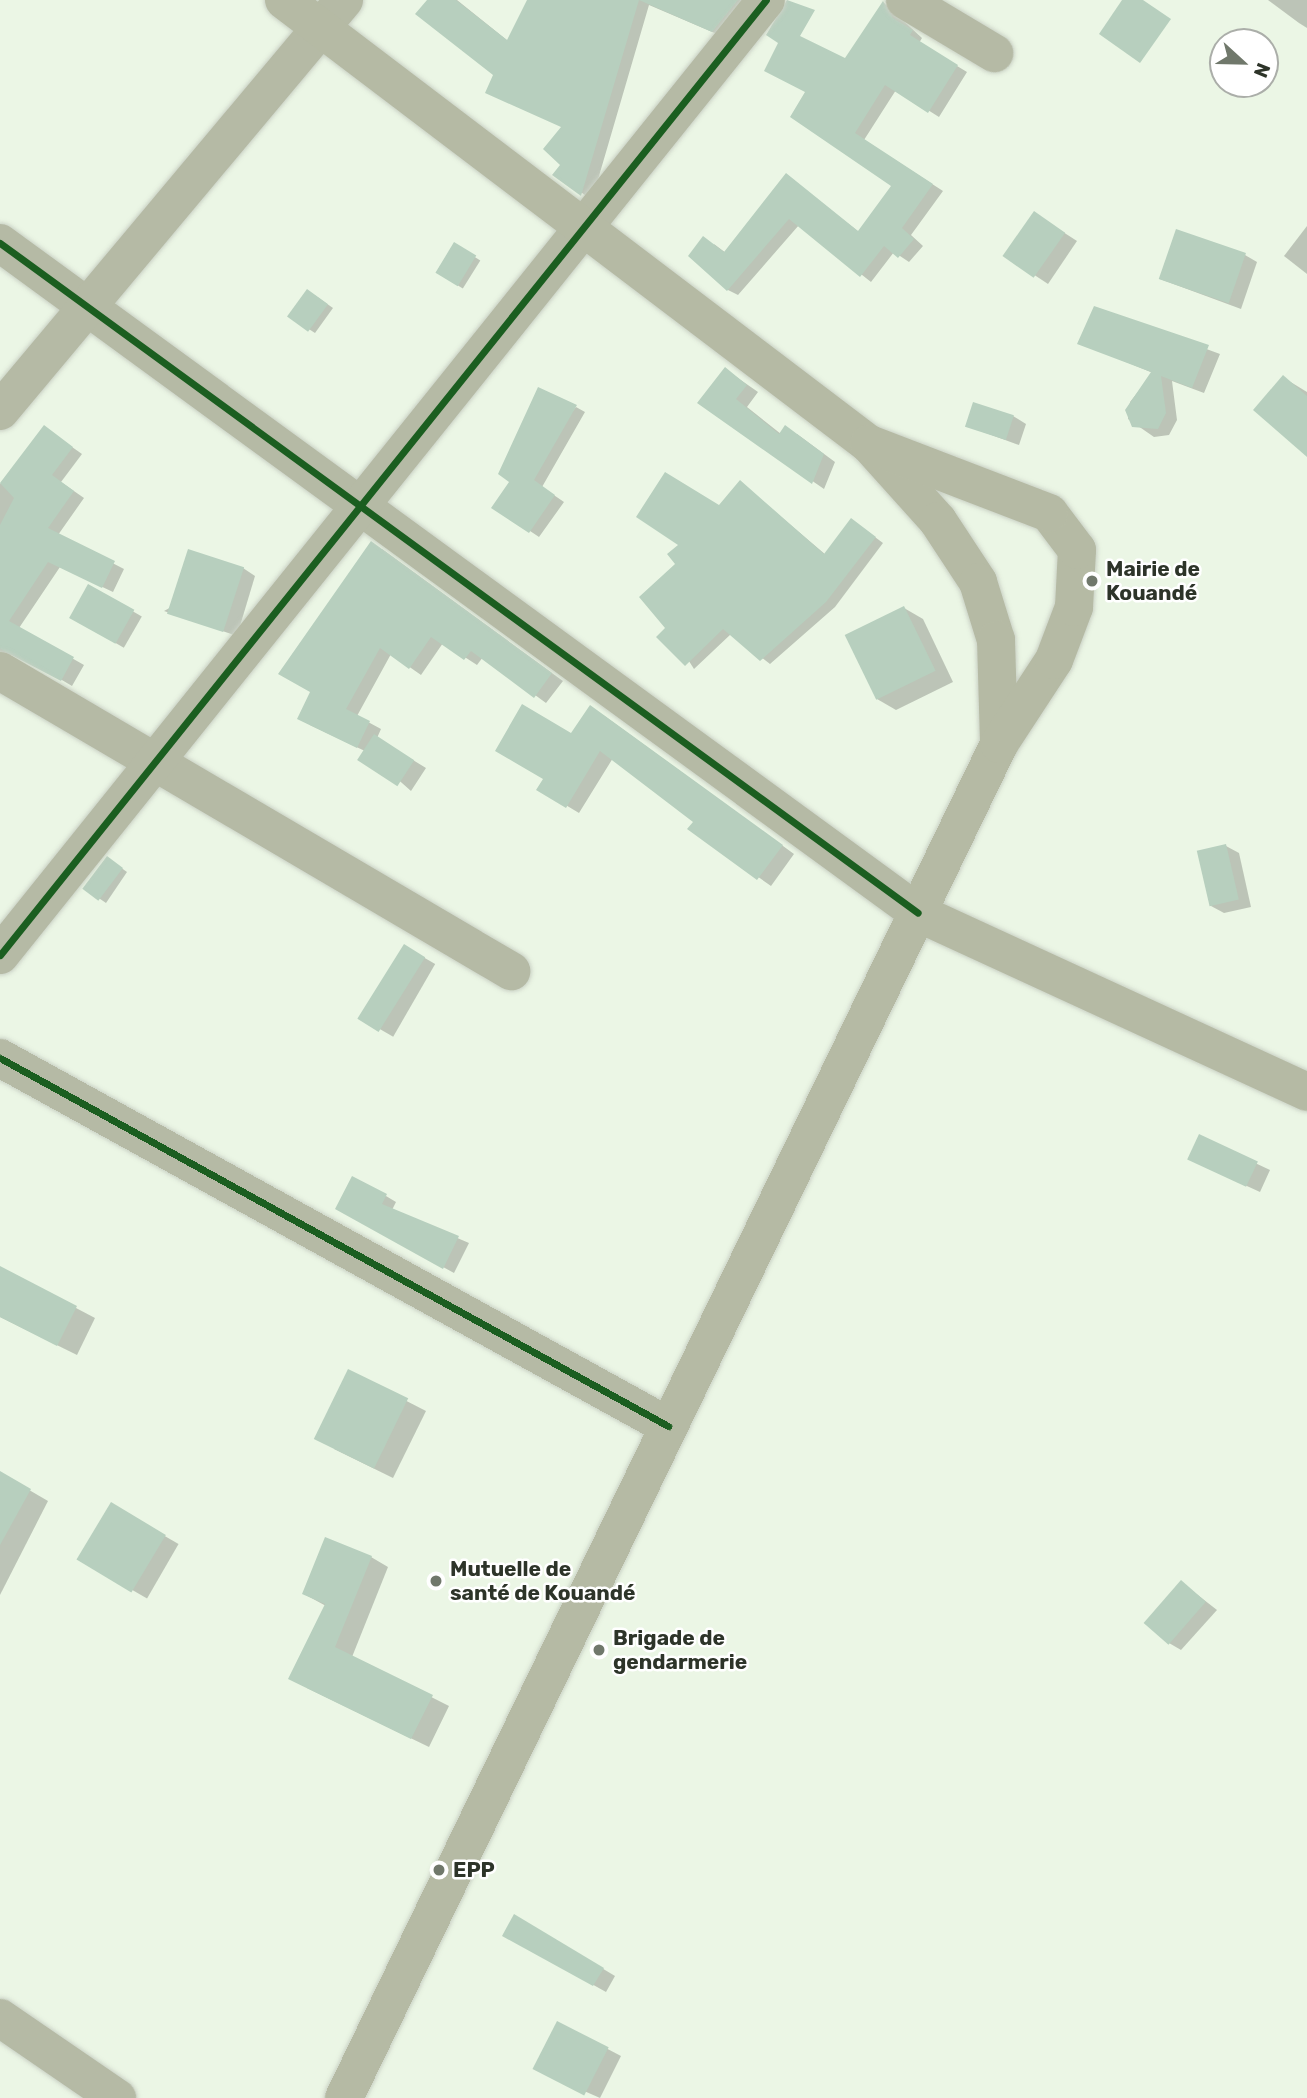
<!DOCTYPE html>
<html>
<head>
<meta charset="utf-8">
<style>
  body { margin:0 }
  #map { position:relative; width:1307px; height:2098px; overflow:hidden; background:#ebf6e5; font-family:Rubik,sans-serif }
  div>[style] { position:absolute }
  .shadow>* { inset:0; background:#0003; transform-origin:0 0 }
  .building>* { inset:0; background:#b7cfbe; transform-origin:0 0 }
  .roads { filter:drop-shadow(0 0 2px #cad1c5) drop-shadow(0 0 2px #cad1c5) }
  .minor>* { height:38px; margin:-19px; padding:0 19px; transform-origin:19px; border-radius:19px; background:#b5baa5 }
  .major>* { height:38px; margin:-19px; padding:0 19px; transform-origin:19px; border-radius:19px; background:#b5baa4 }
  .cycleway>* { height:7px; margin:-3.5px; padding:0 3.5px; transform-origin:3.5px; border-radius:3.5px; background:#1b5e20 }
  .dots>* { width:19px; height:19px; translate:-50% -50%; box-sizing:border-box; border:4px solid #fff; border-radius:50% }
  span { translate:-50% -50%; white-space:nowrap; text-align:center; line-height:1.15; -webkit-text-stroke:5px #fff; paint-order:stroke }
  .poi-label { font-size:21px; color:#2d3429; font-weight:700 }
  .left { translate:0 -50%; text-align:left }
  .north { position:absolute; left:1209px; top:28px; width:70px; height:70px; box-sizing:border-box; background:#fff; border:2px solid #abaea9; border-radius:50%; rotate:112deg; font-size:19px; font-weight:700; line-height:28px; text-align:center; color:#2d3429 }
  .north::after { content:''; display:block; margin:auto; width:24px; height:32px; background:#70786b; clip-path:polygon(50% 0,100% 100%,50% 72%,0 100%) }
</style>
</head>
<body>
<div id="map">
  <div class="shadow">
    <i style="clip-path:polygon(429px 0,457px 0,508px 41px,529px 0,758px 0,724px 37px,649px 5px,592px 200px,555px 174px,562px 164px,563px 128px,495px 75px)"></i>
    <i style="clip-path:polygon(1268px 0,1307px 0,1307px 28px,1299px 23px)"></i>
    <i style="clip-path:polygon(884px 3px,922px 38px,919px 43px,967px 72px,939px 117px,896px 90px,864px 140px,943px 191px,911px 235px,923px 246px,909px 262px,894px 252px,871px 282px,799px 225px,738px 295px,728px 290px,714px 244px,726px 253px,786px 176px,859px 232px,894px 185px,792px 116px,846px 61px)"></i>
    <i style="clip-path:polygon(1046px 221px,1077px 241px,1048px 284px,1006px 256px)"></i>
    <i style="clip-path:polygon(1307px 226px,1307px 274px,1284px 256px)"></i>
    <i style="left:454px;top:244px;width:31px;height:33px;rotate:32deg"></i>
    <i style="clip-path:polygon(1245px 255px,1257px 262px,1241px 309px,1160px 279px)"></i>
    <i style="clip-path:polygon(313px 294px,333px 308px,315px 333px,290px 317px)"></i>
    <i style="clip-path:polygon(1095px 308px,1220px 354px,1204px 393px,1172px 381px,1177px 420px,1169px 435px,1154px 437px,1128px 419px,1130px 402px,1153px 373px,1080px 343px)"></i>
    <i style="clip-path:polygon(725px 369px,758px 392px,747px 407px,781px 434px,797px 434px,835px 462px,824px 489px,699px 403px)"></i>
    <i style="clip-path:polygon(1284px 378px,1307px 392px,1307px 454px)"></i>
    <i style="clip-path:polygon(576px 407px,585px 412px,542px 487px,564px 502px,539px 537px,494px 507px)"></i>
    <i style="clip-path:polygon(1013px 416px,1026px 424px,1019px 445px,967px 426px)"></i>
    <i style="clip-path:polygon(45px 428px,82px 454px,61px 482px,84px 498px,58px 535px,124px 569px,113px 592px,60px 567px,19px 628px,84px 665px,72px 686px,23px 657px,0 653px,0 484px)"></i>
    <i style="clip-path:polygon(740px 482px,826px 555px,860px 526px,883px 543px,835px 607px,770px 664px,731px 634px,694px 669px,668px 628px,678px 564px)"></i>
    <i style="clip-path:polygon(382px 549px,563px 681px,546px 703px,483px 657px,477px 665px,443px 643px,421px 675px,391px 654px,357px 716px,381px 729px,377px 738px,426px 768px,411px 791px,367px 752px,310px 725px)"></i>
    <i style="clip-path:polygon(243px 568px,255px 576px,237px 636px,164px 611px)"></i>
    <i style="left:89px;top:586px;width:61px;height:36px;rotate:30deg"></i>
    <i style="clip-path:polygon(904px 608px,923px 619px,953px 682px,896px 710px,877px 699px)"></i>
    <i style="clip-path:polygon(603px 715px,794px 854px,771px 886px,690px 829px,695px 821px,613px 758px,579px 813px,539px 789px,571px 735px)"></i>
    <i style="clip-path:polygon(1226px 846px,1239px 853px,1251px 907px,1224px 913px,1211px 906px)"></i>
    <i style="clip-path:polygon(113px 862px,127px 872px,106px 903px,84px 888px)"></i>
    <i style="left:404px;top:946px;width:36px;height:84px;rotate:30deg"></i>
    <i style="clip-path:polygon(1200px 1137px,1270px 1170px,1260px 1192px,1203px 1166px)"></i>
    <i style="clip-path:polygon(386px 1196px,396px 1202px,392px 1210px,469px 1243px,454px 1273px,337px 1209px)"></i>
    <i style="clip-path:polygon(0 1268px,95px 1318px,77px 1355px,0 1317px)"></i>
    <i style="clip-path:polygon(348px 1371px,426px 1411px,393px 1478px,334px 1449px)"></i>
    <i style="clip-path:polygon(0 1473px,48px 1501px,0 1595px)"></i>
    <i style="left:111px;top:1505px;width:78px;height:63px;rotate:30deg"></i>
    <i style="clip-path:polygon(371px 1557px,388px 1567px,352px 1657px,449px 1706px,429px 1747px,307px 1688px,326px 1606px,304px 1594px)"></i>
    <i style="clip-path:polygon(1181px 1582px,1217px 1610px,1181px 1650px,1169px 1643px)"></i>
    <i style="clip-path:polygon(515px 1916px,615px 1976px,606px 1992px,504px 1935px)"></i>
    <i style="clip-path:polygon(558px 2023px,621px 2056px,600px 2098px,548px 2075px)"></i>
  </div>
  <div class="building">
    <i style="clip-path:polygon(427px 0,456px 0,507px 40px,527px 0,738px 0,712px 32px,639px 0,581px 196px,552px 175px,560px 165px,543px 149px,561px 127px,485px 93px,493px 75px,415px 14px)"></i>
    <i style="clip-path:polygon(787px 0,815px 10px,800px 36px,845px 58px,883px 1px,893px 18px,913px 30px,910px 35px,958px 65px,928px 113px,885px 85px,855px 133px,933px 184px,902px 228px,914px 239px,898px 258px,884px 246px,860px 277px,789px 219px,727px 291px,688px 256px,703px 236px,724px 252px,786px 173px,858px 231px,891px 186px,790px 117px,805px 92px,764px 71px,778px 43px,766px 35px)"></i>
    <i style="clip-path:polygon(1122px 0,1143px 0,1171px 19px,1140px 63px,1099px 34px)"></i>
    <i style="left:1034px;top:211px;width:38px;height:55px;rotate:35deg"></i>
    <i style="left:1176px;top:229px;width:74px;height:53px;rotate:19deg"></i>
    <i style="left:454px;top:242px;width:26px;height:36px;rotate:31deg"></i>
    <i style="left:307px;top:289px;width:26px;height:34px;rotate:36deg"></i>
    <i style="clip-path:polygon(1094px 306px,1209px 345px,1192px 388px,1161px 376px,1166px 413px,1158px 429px,1132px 427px,1125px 410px,1151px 372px,1077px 344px)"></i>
    <i style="clip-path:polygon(725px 367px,747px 385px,736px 399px,779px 434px,785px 425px,824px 454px,812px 484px,697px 403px)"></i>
    <i style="clip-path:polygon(1283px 375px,1307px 396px,1307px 457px,1253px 410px)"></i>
    <i style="clip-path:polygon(538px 387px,577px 405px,534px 480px,555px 495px,529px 533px,491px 508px,509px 482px,498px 474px)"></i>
    <i style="left:973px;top:402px;width:43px;height:26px;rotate:18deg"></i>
    <i style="clip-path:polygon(44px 425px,73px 447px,52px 475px,74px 491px,48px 528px,115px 561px,102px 588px,48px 562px,9px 621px,74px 657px,61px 681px,0 649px,0 525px,14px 498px,0 483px)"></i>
    <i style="clip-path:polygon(665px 472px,719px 505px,740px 480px,824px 554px,851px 518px,876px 537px,826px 602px,760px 661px,723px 629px,685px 666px,656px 637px,665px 628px,639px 597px,675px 564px,667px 554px,678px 545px,636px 517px)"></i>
    <i style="clip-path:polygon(371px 541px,552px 673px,534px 698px,471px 651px,464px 660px,431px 637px,409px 669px,380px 648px,346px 709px,370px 721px,357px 748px,297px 719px,310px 692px,278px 674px)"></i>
    <i style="left:188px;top:549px;width:59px;height:68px;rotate:18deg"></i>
    <i style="left:88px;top:584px;width:53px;height:39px;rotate:29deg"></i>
    <i style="left:904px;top:606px;width:72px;height:66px;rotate:64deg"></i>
    <i style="clip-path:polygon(522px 704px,571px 733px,590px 705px,783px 845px,757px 880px,687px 829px,693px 822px,600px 751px,566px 808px,536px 790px,543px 779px,495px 751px)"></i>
    <i style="left:374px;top:734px;width:48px;height:31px;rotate:33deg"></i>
    <i style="left:1226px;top:844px;width:57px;height:30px;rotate:77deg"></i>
    <i style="left:107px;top:856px;width:20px;height:41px;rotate:37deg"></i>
    <i style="left:404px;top:944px;width:25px;height:88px;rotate:32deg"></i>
    <i style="left:1199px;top:1134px;width:65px;height:28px;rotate:25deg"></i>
    <i style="clip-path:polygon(352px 1176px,387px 1194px,382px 1204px,459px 1236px,443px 1269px,335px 1209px)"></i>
    <i style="clip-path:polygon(0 1266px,77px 1306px,57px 1346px,0 1317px)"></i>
    <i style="left:348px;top:1369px;width:67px;height:78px;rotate:26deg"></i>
    <i style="clip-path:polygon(0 1471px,31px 1489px,0 1545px)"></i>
    <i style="left:111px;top:1502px;width:64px;height:67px;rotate:31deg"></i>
    <i style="clip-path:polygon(325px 1537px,372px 1556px,335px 1647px,433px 1695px,411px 1739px,288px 1679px,325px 1604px,302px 1594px)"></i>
    <i style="left:1181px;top:1580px;width:33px;height:57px;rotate:41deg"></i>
    <i style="clip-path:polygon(514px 1914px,604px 1968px,593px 1986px,502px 1936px)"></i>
    <i style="left:557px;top:2021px;width:58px;height:54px;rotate:27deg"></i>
  </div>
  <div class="roads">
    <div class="minor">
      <i style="left:905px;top:0;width:104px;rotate:30.8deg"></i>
      <i style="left:0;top:243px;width:1136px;rotate:36.12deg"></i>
      <i style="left:0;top:411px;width:536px;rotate:-50.07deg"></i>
      <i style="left:0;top:671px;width:593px;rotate:30.42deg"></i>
      <i style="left:0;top:955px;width:1224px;rotate:-51.27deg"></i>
      <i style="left:0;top:1058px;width:763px;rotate:28.85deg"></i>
      <i style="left:0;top:2018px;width:142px;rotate:34.4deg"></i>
    </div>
    <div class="major">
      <i style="left:284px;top:0;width:734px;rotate:37.2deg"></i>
      <i style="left:869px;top:444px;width:103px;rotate:48.1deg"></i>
      <i style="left:938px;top:521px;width:73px;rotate:56.7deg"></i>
      <i style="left:978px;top:582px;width:61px;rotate:72.8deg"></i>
      <i style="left:996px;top:640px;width:104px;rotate:88.3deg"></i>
      <i style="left:918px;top:913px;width:428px;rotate:24.7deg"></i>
      <i style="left:344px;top:2098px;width:1504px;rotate:-64.18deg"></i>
      <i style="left:999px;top:744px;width:100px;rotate:-56.8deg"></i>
      <i style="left:1054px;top:660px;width:57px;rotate:-69.3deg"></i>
      <i style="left:1074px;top:607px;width:57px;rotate:-87deg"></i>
      <i style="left:1077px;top:550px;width:46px;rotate:-127.1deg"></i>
      <i style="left:1049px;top:513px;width:193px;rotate:-159deg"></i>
    </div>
  </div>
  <div class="cycleway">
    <i style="left:0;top:243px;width:1136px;rotate:36.12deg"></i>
    <i style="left:0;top:955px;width:1224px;rotate:-51.27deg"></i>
    <i style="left:0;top:1058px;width:763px;rotate:28.85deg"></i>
  </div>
  <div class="dots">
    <i style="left:1092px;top:581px;background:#70786b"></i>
    <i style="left:436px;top:1581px;background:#70786b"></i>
    <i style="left:599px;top:1650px;background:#70786b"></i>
    <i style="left:439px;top:1870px;background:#70786b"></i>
  </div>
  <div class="poi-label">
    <span class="left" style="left:1106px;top:581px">Mairie de<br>Kouandé</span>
    <span class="left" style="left:450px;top:1581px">Mutuelle de<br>santé de Kouandé</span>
    <span class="left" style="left:613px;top:1650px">Brigade de<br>gendarmerie</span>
    <span class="left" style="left:453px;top:1870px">EPP</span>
  </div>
  <div class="north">N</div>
</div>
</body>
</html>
